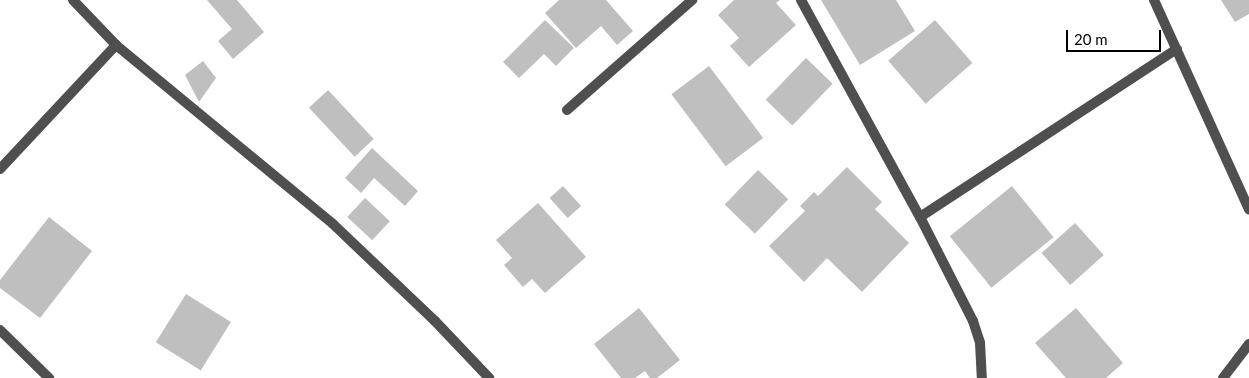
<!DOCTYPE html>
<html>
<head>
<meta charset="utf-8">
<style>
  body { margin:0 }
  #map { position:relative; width:1249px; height:378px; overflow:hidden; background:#fff; font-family:Lato,sans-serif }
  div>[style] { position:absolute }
  .building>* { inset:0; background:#bfbfbf; transform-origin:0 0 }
  .street>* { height:10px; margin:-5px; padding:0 5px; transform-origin:5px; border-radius:5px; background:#4f4f4f }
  span { translate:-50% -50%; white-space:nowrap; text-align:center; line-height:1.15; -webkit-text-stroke:4px #fff; paint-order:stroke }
  .scale { position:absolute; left:1066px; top:30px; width:95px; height:22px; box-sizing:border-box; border:2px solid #000; border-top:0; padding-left:6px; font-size:15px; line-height:18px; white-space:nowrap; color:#000; -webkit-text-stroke:4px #fff; paint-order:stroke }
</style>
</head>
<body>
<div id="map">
  <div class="building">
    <i style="clip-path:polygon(207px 0,237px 0,264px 32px,233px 59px,218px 41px,232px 29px)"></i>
    <i style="clip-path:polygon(559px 0,606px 0,633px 31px,617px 45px,601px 26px,576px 48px,545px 13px)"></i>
    <i style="clip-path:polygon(734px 0,780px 0,776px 3px,796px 25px,749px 67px,730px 46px,739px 38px,718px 15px)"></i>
    <i style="clip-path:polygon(821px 0,896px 0,915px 31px,860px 65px)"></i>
    <i style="clip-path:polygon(1221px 0,1249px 0,1249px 14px,1235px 22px)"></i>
    <i style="clip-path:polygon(545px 20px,574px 48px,556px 66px,544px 54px,519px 78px,503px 62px)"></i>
    <i style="left:935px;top:20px;width:57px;height:62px;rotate:49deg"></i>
    <i style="left:806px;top:58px;width:37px;height:58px;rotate:44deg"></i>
    <i style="clip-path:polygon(203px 61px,216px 78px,199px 102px,185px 75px)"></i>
    <i style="left:709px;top:66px;width:90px;height:47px;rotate:53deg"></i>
    <i style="left:328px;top:90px;width:67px;height:26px;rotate:47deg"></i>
    <i style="clip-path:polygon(372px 148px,418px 191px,405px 206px,374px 178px,361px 193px,345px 178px)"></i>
    <i style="clip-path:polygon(847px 167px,882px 202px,875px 209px,909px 243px,862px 292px,827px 258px,804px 282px,769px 246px,805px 211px,800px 206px,814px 192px,818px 196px)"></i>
    <i style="left:758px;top:170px;width:42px;height:48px;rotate:44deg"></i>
    <i style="left:563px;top:186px;width:27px;height:18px;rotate:48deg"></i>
    <i style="left:1012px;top:186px;width:66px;height:80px;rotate:51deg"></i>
    <i style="left:365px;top:198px;width:34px;height:26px;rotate:43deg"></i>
    <i style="clip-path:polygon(538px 203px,586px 257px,545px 293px,532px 279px,523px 287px,504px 265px,512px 258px,496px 240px)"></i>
    <i style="clip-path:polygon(49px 217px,92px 251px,40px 318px,0 288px,0 280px)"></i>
    <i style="left:1075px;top:223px;width:43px;height:45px;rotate:48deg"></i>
    <i style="left:186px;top:294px;width:53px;height:57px;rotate:32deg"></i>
    <i style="clip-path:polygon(639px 308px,680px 360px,657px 378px,650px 378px,645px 371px,635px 378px,621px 378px,594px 344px)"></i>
    <i style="clip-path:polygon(1076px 308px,1123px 363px,1106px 378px,1066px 378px,1035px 343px)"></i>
  </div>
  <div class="street">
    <i style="left:73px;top:0;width:62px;rotate:46.3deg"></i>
    <i style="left:116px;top:45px;width:281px;rotate:39.5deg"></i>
    <i style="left:333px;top:224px;width:141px;rotate:43.6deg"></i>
    <i style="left:435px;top:321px;width:79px;rotate:46.5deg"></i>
    <i style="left:801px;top:0;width:247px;rotate:61.3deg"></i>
    <i style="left:920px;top:217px;width:117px;rotate:63deg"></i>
    <i style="left:973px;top:321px;width:23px;rotate:72deg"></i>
    <i style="left:980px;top:343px;width:35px;rotate:87deg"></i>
    <i style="left:1154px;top:0;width:230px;rotate:65.6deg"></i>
    <i style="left:567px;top:110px;width:167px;rotate:-41.3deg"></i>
    <i style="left:0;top:169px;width:170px;rotate:-46.9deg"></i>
    <i style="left:920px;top:217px;width:307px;rotate:-33.2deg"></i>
    <i style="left:0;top:330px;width:69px;rotate:44.4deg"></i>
    <i style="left:1223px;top:378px;width:43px;rotate:-52.6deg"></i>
  </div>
  <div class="scale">20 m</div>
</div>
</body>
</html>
